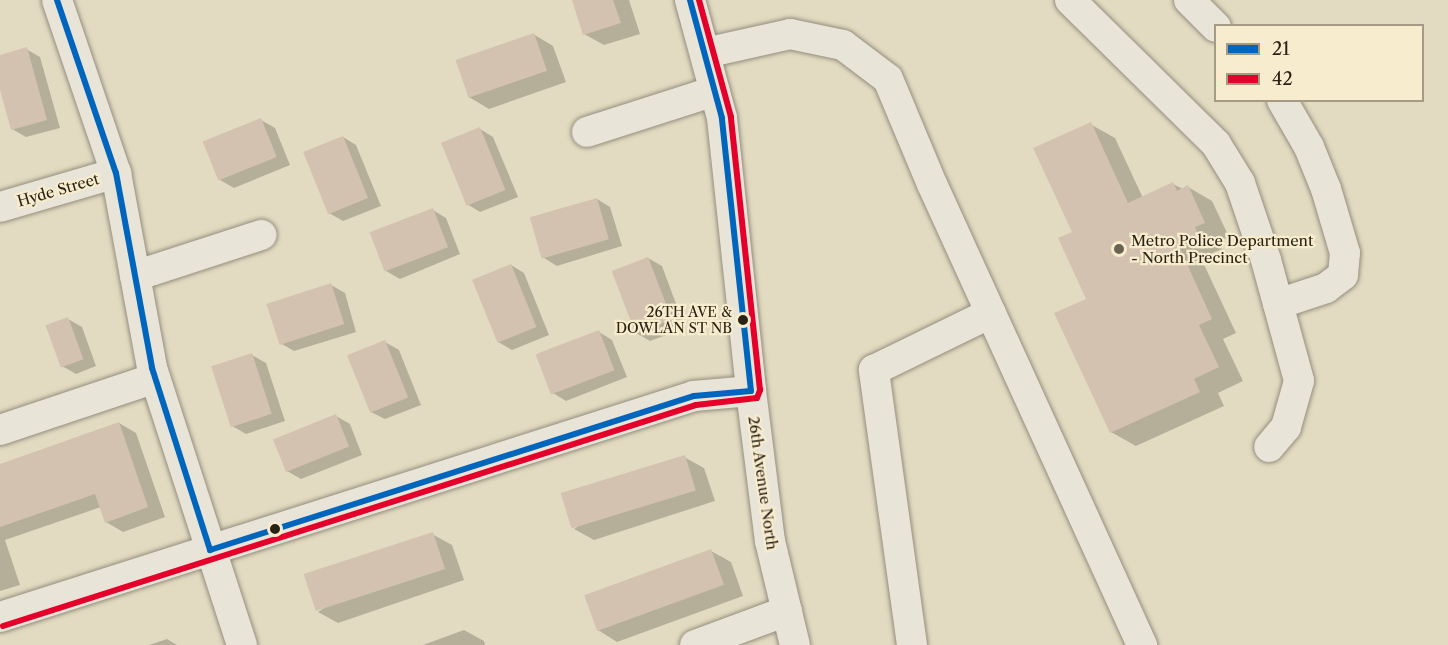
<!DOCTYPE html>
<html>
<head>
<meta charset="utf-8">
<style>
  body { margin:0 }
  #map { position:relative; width:1448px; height:645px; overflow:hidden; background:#e3dbc1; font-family:"Libre Caslon Text",serif }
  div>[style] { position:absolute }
  .shadow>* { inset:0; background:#0003 }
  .building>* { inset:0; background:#d3c2af; transform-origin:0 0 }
  .roads { filter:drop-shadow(0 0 2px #948e7e) drop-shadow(0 0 2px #948e7e) }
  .minor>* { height:30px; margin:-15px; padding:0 15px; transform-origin:15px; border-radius:15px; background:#e8e4d7 }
  .bus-1>* { height:6px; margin:-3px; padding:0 3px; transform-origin:3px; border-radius:3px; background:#0065bd }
  .bus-2>* { height:6px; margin:-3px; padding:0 3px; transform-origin:3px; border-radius:3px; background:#e4002b }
  .dots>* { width:16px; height:16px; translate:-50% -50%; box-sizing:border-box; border:3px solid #f7eccd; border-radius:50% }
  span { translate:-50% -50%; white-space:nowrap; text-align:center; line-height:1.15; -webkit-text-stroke:4.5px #f7eccd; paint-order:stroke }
  .bus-label { font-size:14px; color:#2b2216 }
  .right { translate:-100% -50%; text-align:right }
  .street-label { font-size:15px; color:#2b2216 }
  .poi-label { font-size:15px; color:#2b2216 }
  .left { translate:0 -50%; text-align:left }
  .legend { position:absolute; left:1214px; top:24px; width:210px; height:78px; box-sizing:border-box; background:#f7eccd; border:2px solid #a59b84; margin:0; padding:8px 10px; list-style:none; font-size:18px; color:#2b2216 }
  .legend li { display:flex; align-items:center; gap:12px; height:30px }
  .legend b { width:30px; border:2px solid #a59b84 }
</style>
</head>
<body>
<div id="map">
  <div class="shadow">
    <i style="clip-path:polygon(574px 0,629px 0,640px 34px,604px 45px,584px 34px)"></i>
    <i style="clip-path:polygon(533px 34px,553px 46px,566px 82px,489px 109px,469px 97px)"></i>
    <i style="clip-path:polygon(26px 49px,40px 57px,60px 128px,26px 137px,12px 129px,0 85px,0 56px)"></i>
    <i style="clip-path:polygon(261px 120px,275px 128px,290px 165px,234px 188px,220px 180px)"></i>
    <i style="clip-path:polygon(1090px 124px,1115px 138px,1143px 198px,1173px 184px,1183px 189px,1188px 187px,1212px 201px,1229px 237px,1218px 241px,1222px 249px,1201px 258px,1236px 333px,1223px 339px,1243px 381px,1218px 393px,1224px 406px,1136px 446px,1111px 432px,1074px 233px)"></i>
    <i style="clip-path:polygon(480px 129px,493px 137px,518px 197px,480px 212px,467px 204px)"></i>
    <i style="clip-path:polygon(343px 137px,356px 145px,381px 206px,343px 221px,329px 213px)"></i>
    <i style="clip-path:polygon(597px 199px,610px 207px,622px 246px,557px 266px,544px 258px)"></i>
    <i style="clip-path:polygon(433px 210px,446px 218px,460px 254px,400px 279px,386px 271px)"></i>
    <i style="clip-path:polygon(648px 258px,662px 266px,685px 328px,650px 341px,636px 333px)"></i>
    <i style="clip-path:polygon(511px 265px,524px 273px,549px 335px,512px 350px,498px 342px)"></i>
    <i style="clip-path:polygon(331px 285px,345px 293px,356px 332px,294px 351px,280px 343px)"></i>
    <i style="clip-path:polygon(68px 319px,82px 327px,96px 366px,76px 374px,62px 366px)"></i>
    <i style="clip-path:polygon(599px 332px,612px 340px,627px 377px,566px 401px,553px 393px)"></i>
    <i style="clip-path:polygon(385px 342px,399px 350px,421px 405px,385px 419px,371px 412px)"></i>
    <i style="clip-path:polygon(252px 355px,266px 363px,285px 421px,246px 434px,232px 426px)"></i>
    <i style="clip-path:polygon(336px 416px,350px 424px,362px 455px,301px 479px,287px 471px)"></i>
    <i style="clip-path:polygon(119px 423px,136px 433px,165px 517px,123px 532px,106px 522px,101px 507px,5px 540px,20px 585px,0 591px,0 465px)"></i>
    <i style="clip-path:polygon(684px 457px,704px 468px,715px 501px,594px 540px,574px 529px)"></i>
    <i style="clip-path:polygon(432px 534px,452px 545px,464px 580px,338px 623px,318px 612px)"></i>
    <i style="clip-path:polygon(711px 551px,731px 562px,743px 596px,617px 642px,598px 630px)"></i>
    <i style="clip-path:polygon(464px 630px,484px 641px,485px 645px,423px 645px)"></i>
    <i style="clip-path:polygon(167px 639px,177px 645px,149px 645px)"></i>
  </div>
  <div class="building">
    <i style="clip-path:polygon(572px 0,613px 0,621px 23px,583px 35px)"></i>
    <i style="left:534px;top:33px;width:40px;height:83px;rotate:71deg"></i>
    <i style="clip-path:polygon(27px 47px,47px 120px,11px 130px,0 90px,0 55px)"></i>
    <i style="left:261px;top:118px;width:42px;height:63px;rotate:68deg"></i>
    <i style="clip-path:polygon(1091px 122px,1128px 203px,1173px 182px,1177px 191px,1188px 185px,1205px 223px,1195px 227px,1198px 235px,1178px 244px,1212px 319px,1199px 325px,1219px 367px,1194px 379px,1200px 392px,1110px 433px,1054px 313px,1086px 299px,1058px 238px,1072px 232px,1033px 148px)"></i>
    <i style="left:480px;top:127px;width:68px;height:42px;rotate:68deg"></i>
    <i style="left:343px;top:136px;width:67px;height:43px;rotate:68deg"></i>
    <i style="left:597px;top:198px;width:43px;height:70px;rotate:74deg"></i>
    <i style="left:433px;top:208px;width:42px;height:68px;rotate:69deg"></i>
    <i style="left:648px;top:257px;width:67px;height:39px;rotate:69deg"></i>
    <i style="left:511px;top:264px;width:68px;height:42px;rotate:68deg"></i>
    <i style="left:331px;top:283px;width:43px;height:68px;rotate:72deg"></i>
    <i style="left:68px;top:317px;width:45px;height:24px;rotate:70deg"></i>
    <i style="left:599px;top:330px;width:43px;height:68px;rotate:69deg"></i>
    <i style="left:385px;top:340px;width:62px;height:41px;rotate:68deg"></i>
    <i style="left:252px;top:353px;width:64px;height:43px;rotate:72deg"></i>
    <i style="left:336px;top:414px;width:35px;height:68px;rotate:68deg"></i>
    <i style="clip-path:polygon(119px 422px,148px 507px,105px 523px,95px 494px,0 527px,0 464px)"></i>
    <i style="left:685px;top:455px;width:37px;height:130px;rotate:73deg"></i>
    <i style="left:433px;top:532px;width:39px;height:136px;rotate:72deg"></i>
    <i style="left:711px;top:549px;width:38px;height:135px;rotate:70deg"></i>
  </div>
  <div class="roads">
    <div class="minor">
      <i style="left:57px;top:0;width:183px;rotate:71.2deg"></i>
      <i style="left:116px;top:173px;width:198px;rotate:79.5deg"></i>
      <i style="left:152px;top:368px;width:291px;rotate:72deg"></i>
      <i style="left:690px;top:0;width:122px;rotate:74.8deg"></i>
      <i style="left:722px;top:118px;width:275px;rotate:83.9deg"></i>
      <i style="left:751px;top:391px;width:151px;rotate:82.8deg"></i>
      <i style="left:770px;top:541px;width:107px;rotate:76.5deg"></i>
      <i style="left:1070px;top:0;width:205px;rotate:44.6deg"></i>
      <i style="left:1216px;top:144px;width:46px;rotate:58.4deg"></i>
      <i style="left:1240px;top:183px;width:81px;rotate:71.3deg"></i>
      <i style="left:1266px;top:260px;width:125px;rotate:74.7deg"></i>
      <i style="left:1299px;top:381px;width:48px;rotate:105.8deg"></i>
      <i style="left:1286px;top:427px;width:26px;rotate:130deg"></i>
      <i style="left:1189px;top:0;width:38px;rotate:45deg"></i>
      <i style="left:705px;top:53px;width:87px;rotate:-12.6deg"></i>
      <i style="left:790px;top:34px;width:54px;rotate:11.7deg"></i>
      <i style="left:843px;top:45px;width:56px;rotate:37.1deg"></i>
      <i style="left:888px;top:79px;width:114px;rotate:67.3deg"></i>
      <i style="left:932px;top:184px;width:507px;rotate:65.51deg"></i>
      <i style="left:587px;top:132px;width:134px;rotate:-17.8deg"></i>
      <i style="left:0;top:207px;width:121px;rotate:-16.3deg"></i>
      <i style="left:135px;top:276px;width:133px;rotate:-18deg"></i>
      <i style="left:1278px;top:304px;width:51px;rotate:-18.4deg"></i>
      <i style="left:1326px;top:288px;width:21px;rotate:-37deg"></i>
      <i style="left:1343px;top:275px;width:22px;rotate:-85deg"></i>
      <i style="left:1345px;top:253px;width:67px;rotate:-106.5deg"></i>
      <i style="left:1326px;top:189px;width:45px;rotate:-112deg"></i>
      <i style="left:1309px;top:147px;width:54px;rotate:-119.9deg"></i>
      <i style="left:0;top:430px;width:163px;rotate:-18.5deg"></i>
      <i style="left:0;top:617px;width:728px;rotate:-17.66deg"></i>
      <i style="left:694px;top:396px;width:57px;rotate:-5deg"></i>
      <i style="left:695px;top:645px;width:98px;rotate:-20.3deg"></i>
      <i style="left:912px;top:645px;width:278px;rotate:-97.9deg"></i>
      <i style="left:874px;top:370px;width:130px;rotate:-26deg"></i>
    </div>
  </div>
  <div class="bus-1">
    <i style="left:57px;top:0;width:183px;rotate:71.2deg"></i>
    <i style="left:116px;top:173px;width:198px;rotate:79.5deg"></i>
    <i style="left:152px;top:368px;width:191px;rotate:72.3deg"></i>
    <i style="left:210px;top:550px;width:508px;rotate:-17.65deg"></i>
    <i style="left:694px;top:396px;width:57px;rotate:-5deg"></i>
    <i style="left:751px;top:391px;width:275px;rotate:-96.1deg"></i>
    <i style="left:722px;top:118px;width:122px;rotate:-105.2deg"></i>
  </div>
  <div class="bus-2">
    <i style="left:3px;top:626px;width:727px;rotate:-17.69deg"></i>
    <i style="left:696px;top:405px;width:61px;rotate:-6.5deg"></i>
    <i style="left:757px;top:398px;width:9px;rotate:-69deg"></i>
    <i style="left:760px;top:390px;width:275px;rotate:-96.1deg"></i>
    <i style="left:731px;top:117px;width:121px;rotate:-105.3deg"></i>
  </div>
  <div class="dots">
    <i style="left:1119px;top:249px;background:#6b6352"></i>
    <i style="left:743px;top:320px;background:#2b2216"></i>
    <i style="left:275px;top:529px;background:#2b2216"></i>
  </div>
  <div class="bus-label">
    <span class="right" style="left:732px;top:320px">26TH AVE &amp;<br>DOWLAN ST NB</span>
  </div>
  <div class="street-label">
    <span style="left:58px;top:190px;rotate:-16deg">Hyde Street</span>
    <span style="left:763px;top:483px;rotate:82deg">26th Avenue North</span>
  </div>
  <div class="poi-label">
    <span class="left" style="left:1131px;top:249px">Metro Police Department<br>- North Precinct</span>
  </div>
  <ul class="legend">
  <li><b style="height:8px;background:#0065bd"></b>21</li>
  <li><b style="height:8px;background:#e4002b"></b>42</li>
  </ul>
</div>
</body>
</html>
